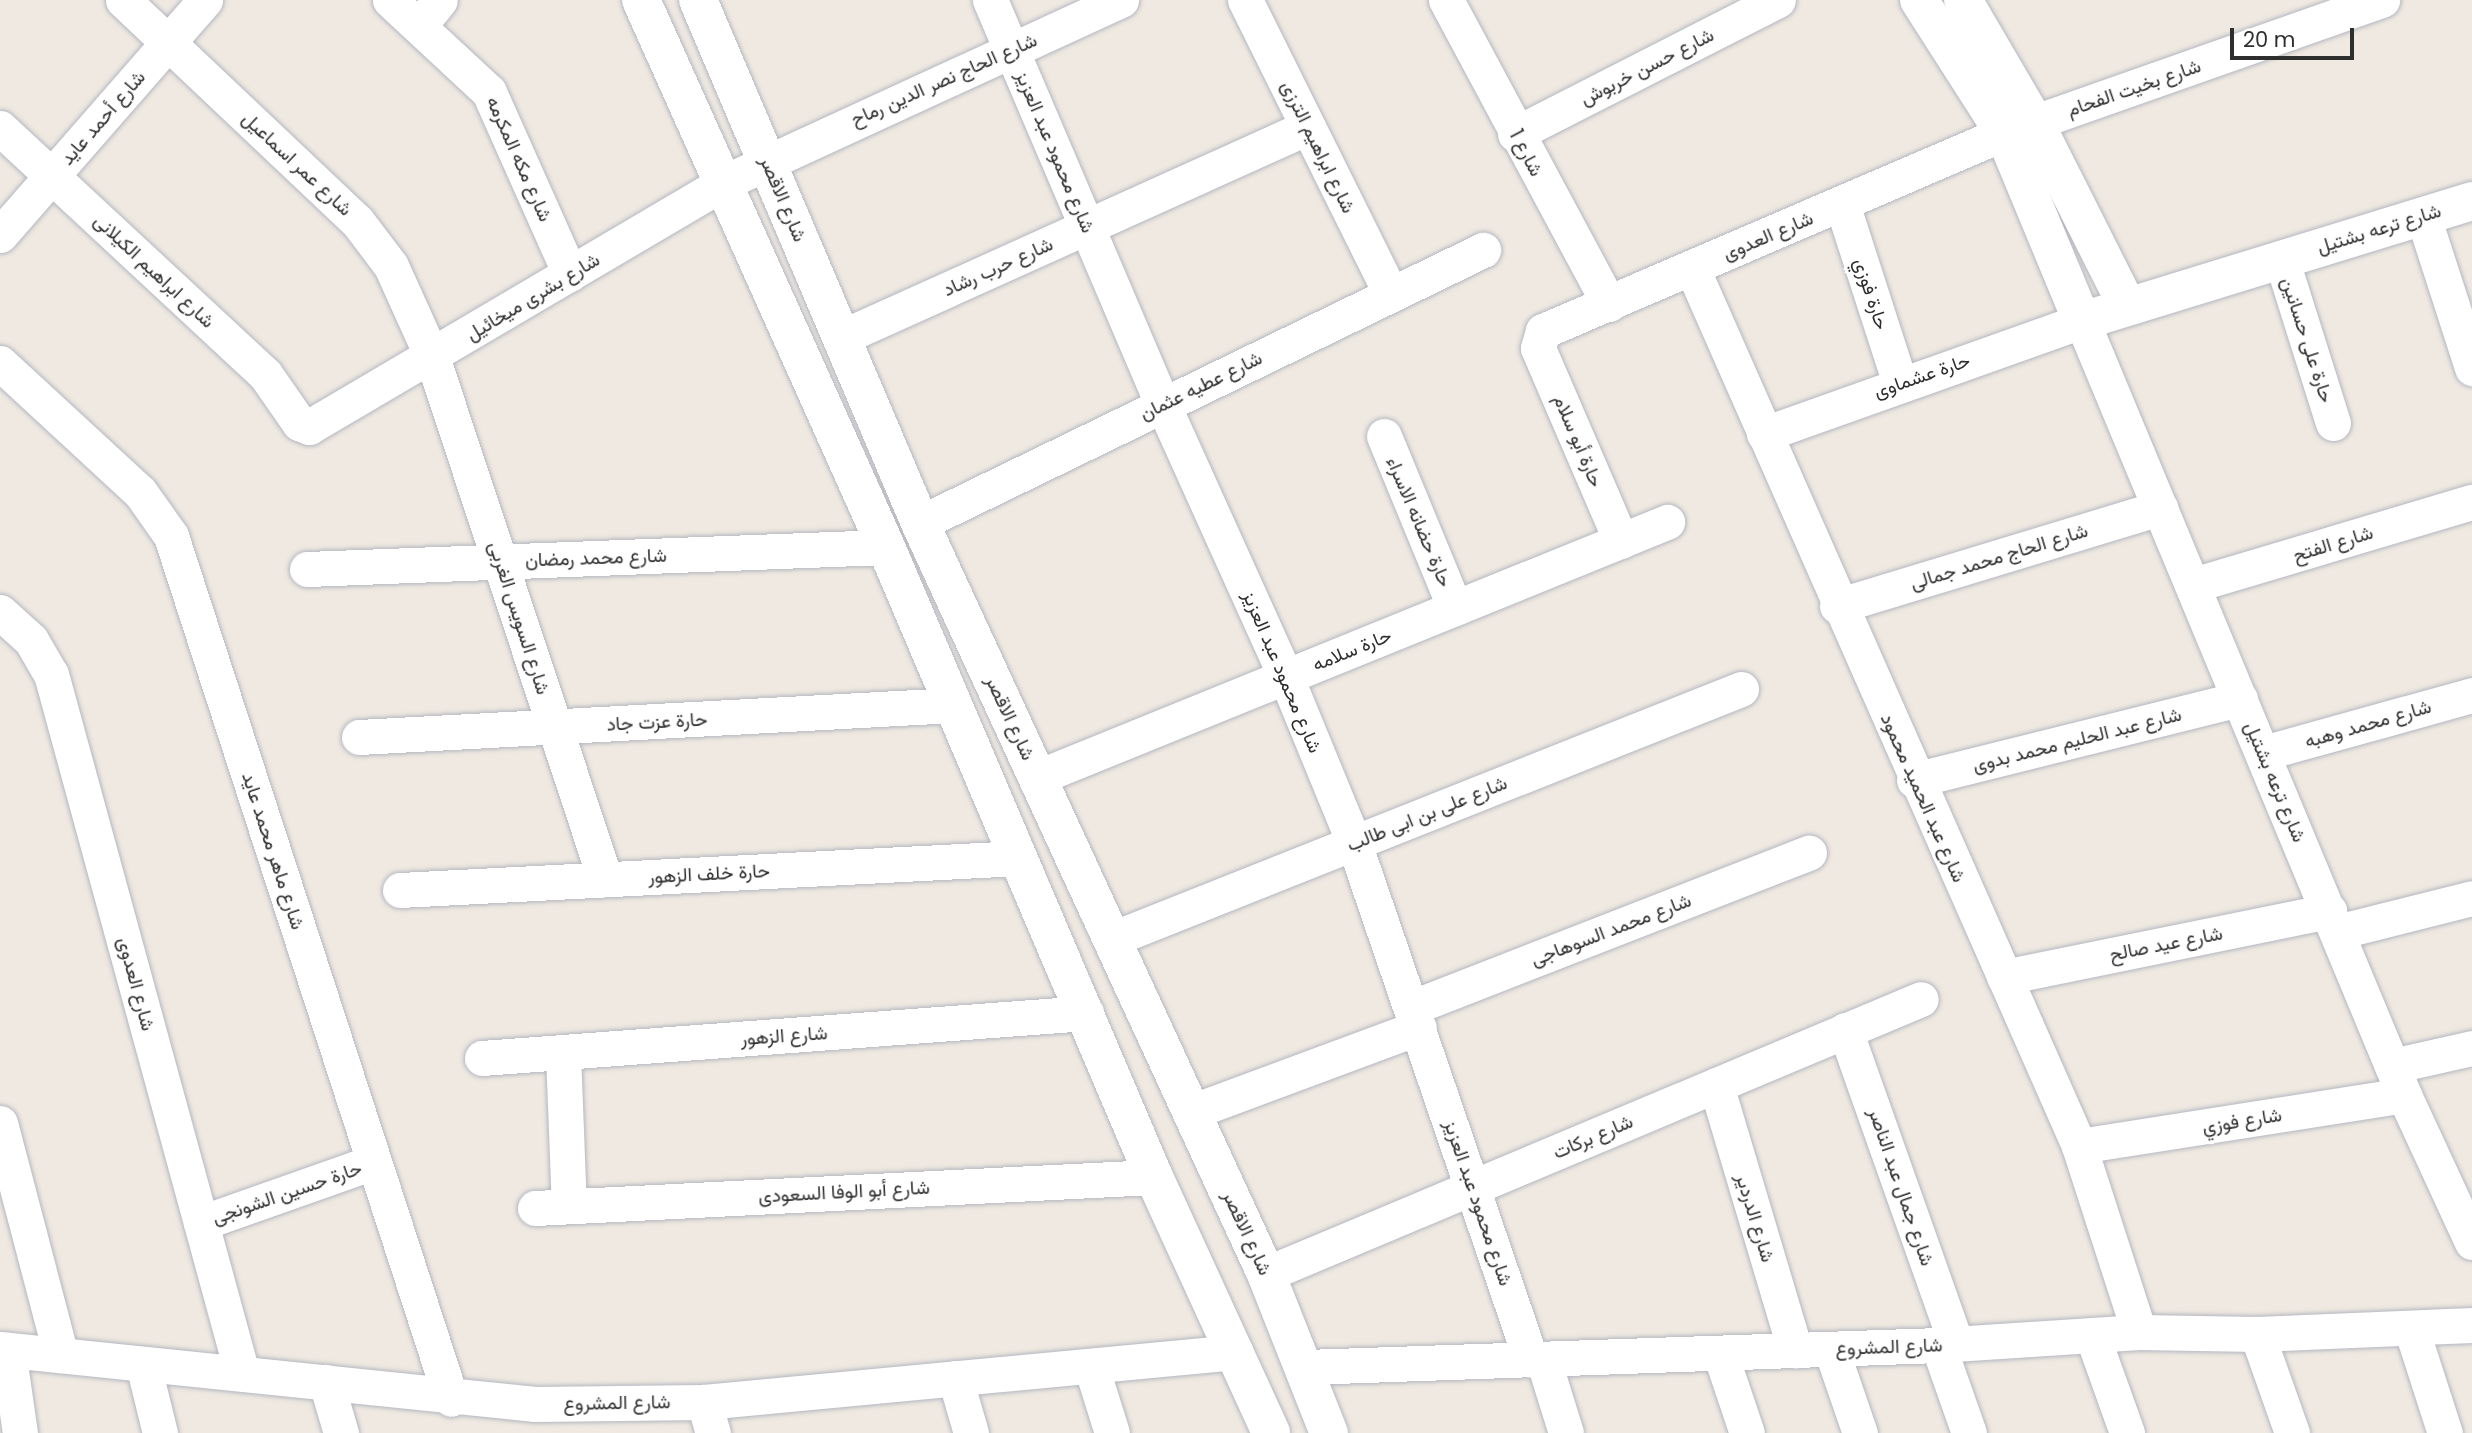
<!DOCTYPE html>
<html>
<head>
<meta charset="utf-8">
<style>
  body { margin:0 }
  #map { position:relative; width:2472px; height:1433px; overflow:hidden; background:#efe9e1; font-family:Poppins,Vazirmatn,sans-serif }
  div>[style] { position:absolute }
  .roads { filter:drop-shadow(0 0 2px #b4b7c1) drop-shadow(0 0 2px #b4b7c1) }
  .minor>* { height:35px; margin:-17.5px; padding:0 17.5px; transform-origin:17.5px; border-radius:17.5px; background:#fff }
  .tertiary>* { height:38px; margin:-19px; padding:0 19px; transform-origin:19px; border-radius:19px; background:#fff }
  span { translate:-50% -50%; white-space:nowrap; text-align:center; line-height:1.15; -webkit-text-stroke:6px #fff; paint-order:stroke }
  .street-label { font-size:19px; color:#2e2e2e }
  .scale { position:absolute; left:2230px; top:28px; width:124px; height:32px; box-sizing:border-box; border:4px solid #2e2e2e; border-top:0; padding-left:9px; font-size:21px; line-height:24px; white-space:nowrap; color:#2e2e2e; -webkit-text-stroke:5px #fff; paint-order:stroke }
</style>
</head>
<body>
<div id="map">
  <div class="roads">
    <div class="minor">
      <i style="left:123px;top:0;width:322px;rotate:43.4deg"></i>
      <i style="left:357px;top:221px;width:56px;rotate:52.9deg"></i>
      <i style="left:391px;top:266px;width:100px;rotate:65.7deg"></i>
      <i style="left:432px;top:357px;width:550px;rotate:71.66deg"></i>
      <i style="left:390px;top:0;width:135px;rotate:42.9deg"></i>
      <i style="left:489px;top:92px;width:199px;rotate:66deg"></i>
      <i style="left:990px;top:0;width:440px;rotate:66.9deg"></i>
      <i style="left:1163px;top:405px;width:299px;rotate:65.7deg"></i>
      <i style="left:1286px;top:677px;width:179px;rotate:67.7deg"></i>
      <i style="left:1354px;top:843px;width:546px;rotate:71.1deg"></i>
      <i style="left:1245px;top:0;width:328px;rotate:63.6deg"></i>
      <i style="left:1446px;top:0;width:345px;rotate:61.8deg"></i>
      <i style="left:419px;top:26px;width:33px;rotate:-51deg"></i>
      <i style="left:0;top:128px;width:362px;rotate:42.9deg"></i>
      <i style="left:265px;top:374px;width:60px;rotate:55.2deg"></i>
      <i style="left:299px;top:423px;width:11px;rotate:22deg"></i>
      <i style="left:309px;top:427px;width:483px;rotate:-30.5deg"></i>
      <i style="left:725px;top:182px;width:436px;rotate:-24.7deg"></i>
      <i style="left:1515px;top:134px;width:295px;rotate:-27deg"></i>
      <i style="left:1842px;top:204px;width:189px;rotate:72.1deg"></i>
      <i style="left:2423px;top:216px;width:160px;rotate:72.1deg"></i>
      <i style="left:0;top:235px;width:312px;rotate:-48.9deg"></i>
      <i style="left:2281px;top:258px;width:173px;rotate:72.5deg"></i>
      <i style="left:1692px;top:268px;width:960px;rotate:66.21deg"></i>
      <i style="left:2079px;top:1146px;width:195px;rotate:72.1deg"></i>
      <i style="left:842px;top:337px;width:511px;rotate:-24.26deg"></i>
      <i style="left:0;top:363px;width:190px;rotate:42.7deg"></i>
      <i style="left:140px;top:492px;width:54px;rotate:54.8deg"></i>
      <i style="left:171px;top:536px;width:907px;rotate:72.02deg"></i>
      <i style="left:1764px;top:434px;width:337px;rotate:-19.6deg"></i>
      <i style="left:2082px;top:321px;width:838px;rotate:67.41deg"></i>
      <i style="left:2404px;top:1095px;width:162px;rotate:65.2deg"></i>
      <i style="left:1384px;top:436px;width:186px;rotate:67.6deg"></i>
      <i style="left:920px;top:523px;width:626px;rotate:-25.87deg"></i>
      <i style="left:1621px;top:541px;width:210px;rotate:-113.3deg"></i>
      <i style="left:1538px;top:348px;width:18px;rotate:-74deg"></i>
      <i style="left:1543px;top:331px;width:502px;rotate:-23.24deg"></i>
      <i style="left:2004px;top:133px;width:401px;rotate:-19.4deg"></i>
      <i style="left:307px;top:569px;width:579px;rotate:-2.18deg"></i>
      <i style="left:2193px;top:585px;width:291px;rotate:-16.6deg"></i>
      <i style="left:1837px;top:606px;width:338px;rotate:-16.9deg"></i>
      <i style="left:0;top:612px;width:42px;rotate:42.1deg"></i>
      <i style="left:31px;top:640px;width:39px;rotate:60deg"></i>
      <i style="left:51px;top:674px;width:725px;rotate:74.72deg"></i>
      <i style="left:359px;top:737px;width:596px;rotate:-3.08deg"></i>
      <i style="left:2263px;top:753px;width:217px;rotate:-15.5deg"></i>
      <i style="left:1038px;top:777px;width:679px;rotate:-22.07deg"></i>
      <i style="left:1914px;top:780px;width:336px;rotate:-14deg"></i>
      <i style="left:400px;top:890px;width:619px;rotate:-2.96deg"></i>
      <i style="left:2337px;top:932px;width:139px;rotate:-14.1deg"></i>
      <i style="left:1112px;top:939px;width:677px;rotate:-21.68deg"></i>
      <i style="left:2004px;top:977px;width:332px;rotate:-11.5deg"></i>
      <i style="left:1413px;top:1007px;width:425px;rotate:-21.3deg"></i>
      <i style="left:1845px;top:1030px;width:333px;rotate:70.5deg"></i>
      <i style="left:563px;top:1053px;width:153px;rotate:87.8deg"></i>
      <i style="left:482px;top:1058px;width:606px;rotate:-4.26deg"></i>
      <i style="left:2392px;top:1066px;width:82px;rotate:-12.7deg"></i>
      <i style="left:1716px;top:1085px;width:277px;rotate:73.4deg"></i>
      <i style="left:1191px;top:1112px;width:243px;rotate:-20.4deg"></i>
      <i style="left:0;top:1123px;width:240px;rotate:75.3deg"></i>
      <i style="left:2079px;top:1146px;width:329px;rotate:-8.9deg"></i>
      <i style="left:535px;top:1208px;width:620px;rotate:-2.87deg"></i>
      <i style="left:201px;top:1223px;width:182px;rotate:-19.5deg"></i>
      <i style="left:1266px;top:1274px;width:710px;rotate:-22.77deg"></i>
      <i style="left:2411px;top:1328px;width:110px;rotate:72.1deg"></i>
      <i style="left:2257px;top:1334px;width:105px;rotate:70.5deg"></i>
      <i style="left:2092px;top:1335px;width:104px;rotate:70.3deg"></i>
      <i style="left:1938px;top:1345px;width:93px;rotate:70.6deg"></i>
      <i style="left:0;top:1349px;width:538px;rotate:5.87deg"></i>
      <i style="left:535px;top:1404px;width:169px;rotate:-0.7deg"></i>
      <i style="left:704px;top:1402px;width:534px;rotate:-5.37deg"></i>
      <i style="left:1831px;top:1349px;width:89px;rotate:71deg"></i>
      <i style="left:8px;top:1350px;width:84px;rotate:81.8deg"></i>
      <i style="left:1720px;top:1353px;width:84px;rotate:71.4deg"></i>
      <i style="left:1543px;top:1359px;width:77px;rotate:72.7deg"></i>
      <i style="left:143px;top:1364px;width:71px;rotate:76.2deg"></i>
      <i style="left:1091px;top:1366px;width:70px;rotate:72.6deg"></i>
      <i style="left:1306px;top:1367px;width:632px;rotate:-1.99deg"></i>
      <i style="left:1938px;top:1345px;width:201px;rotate:-3.7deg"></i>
      <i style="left:2139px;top:1332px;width:118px;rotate:1deg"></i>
      <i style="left:2257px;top:1334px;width:215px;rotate:-2.4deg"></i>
      <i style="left:955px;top:1378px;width:57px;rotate:73.8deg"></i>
      <i style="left:326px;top:1382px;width:53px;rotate:73.6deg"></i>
      <i style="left:704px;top:1402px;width:32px;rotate:74deg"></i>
    </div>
    <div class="tertiary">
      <i style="left:641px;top:0;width:599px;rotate:65.87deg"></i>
      <i style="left:886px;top:547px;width:685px;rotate:66.96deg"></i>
      <i style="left:1154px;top:1177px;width:281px;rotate:65.4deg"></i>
      <i style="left:698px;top:0;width:568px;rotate:67deg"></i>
      <i style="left:920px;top:523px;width:827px;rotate:65.26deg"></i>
      <i style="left:1266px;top:1274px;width:171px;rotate:68.4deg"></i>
      <i style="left:1919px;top:0;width:158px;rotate:57.4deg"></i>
      <i style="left:2004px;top:133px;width:204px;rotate:67.5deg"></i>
      <i style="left:2082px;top:321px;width:408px;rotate:-17.1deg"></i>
      <i style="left:1963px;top:0;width:143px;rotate:59.7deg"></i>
      <i style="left:2035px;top:123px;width:203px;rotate:63.3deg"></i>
    </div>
  </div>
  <div class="street-label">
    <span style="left:1647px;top:67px;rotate:-27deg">شارع حسن خربوش</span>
    <span style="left:944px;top:80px;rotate:-24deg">شارع الحاج نصر الدين رماح</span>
    <span style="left:2134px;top:88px;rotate:-19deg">شارع بخيت الفحام</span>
    <span style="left:103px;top:118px;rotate:-49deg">شارع أحمد عايد</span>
    <span style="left:1318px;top:147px;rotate:64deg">شارع ابراهيم الترزى</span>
    <span style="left:1055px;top:152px;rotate:67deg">شارع محمود عبد العزيز</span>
    <span style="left:1526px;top:153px;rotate:62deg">شارع 1</span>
    <span style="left:519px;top:159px;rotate:66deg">شارع مكه المكرمه</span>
    <span style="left:297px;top:164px;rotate:43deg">شارع عمر اسماعيل</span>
    <span style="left:783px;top:199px;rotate:67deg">شارع الاقصر</span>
    <span style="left:2379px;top:229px;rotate:-17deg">شارع ترعه بشتيل</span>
    <span style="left:1768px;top:236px;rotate:-23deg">شارع العدوى</span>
    <span style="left:998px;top:267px;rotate:-24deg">شارع حرب رشاد</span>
    <span style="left:154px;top:271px;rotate:43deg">شارع ابراهيم الكيلانى</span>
    <span style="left:1871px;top:294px;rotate:72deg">حارة فوزي</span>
    <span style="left:533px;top:297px;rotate:-31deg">شارع بشرى ميخائيل</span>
    <span style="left:2307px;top:340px;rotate:72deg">حارة على حسانين</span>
    <span style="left:1922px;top:376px;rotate:-19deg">حارة عشماوى</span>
    <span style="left:1201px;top:386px;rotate:-26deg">شارع عطيه عثمان</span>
    <span style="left:1578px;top:441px;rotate:67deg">حارة أبو سلام</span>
    <span style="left:1419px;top:522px;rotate:67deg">حارة حضانه الاسراء</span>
    <span style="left:2333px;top:544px;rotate:-17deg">شارع الفتح</span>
    <span style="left:1999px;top:557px;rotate:-17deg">شارع الحاج محمد جمالى</span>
    <span style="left:596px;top:558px;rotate:-2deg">شارع محمد رمضان</span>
    <span style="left:519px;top:618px;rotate:72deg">شارع السويس الغربى</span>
    <span style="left:1352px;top:650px;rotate:-22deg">حارة سلامه</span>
    <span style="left:1282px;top:672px;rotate:67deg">شارع محمود عبد العزيز</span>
    <span style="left:1010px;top:718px;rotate:65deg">شارع الاقصر</span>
    <span style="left:657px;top:722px;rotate:-3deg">حارة عزت جاد</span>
    <span style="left:2368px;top:724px;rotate:-16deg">شارع محمد وهبه</span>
    <span style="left:2077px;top:740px;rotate:-14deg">شارع عبد الحليم محمد بدوى</span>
    <span style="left:2275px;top:782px;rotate:67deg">شارع ترعه بشتيل</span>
    <span style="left:1923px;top:798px;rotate:66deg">شارع عبد الحميد محمود</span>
    <span style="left:1427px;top:814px;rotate:-22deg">شارع على بن ابى طالب</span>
    <span style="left:273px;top:851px;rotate:72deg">شارع ماهر محمد عايد</span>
    <span style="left:709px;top:874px;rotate:-3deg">حارة خلف الزهور</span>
    <span style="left:1611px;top:930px;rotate:-21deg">شارع محمد السوهاجى</span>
    <span style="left:2166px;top:944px;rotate:-11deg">شارع عيد صالح</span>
    <span style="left:136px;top:984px;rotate:75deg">شارع العدوى</span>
    <span style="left:784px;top:1036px;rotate:-4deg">شارع الزهور</span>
    <span style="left:2242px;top:1121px;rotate:-9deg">شارع فوزي</span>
    <span style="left:1593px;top:1137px;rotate:-23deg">شارع بركات</span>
    <span style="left:1901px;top:1187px;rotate:71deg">شارع جمال عبد الناصر</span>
    <span style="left:844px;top:1192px;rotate:-3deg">شارع أبو الوفا السعودى</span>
    <span style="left:287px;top:1193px;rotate:-19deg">حارة حسين الشونجى</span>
    <span style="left:1478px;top:1203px;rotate:71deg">شارع محمود عبد العزيز</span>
    <span style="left:1755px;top:1218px;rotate:73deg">شارع الدردير</span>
    <span style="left:1247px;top:1233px;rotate:65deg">شارع الاقصر</span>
    <span style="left:1889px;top:1347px;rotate:-2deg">شارع المشروع</span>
    <span style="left:617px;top:1403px;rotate:-1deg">شارع المشروع</span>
  </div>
  <div class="scale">20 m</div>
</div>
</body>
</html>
